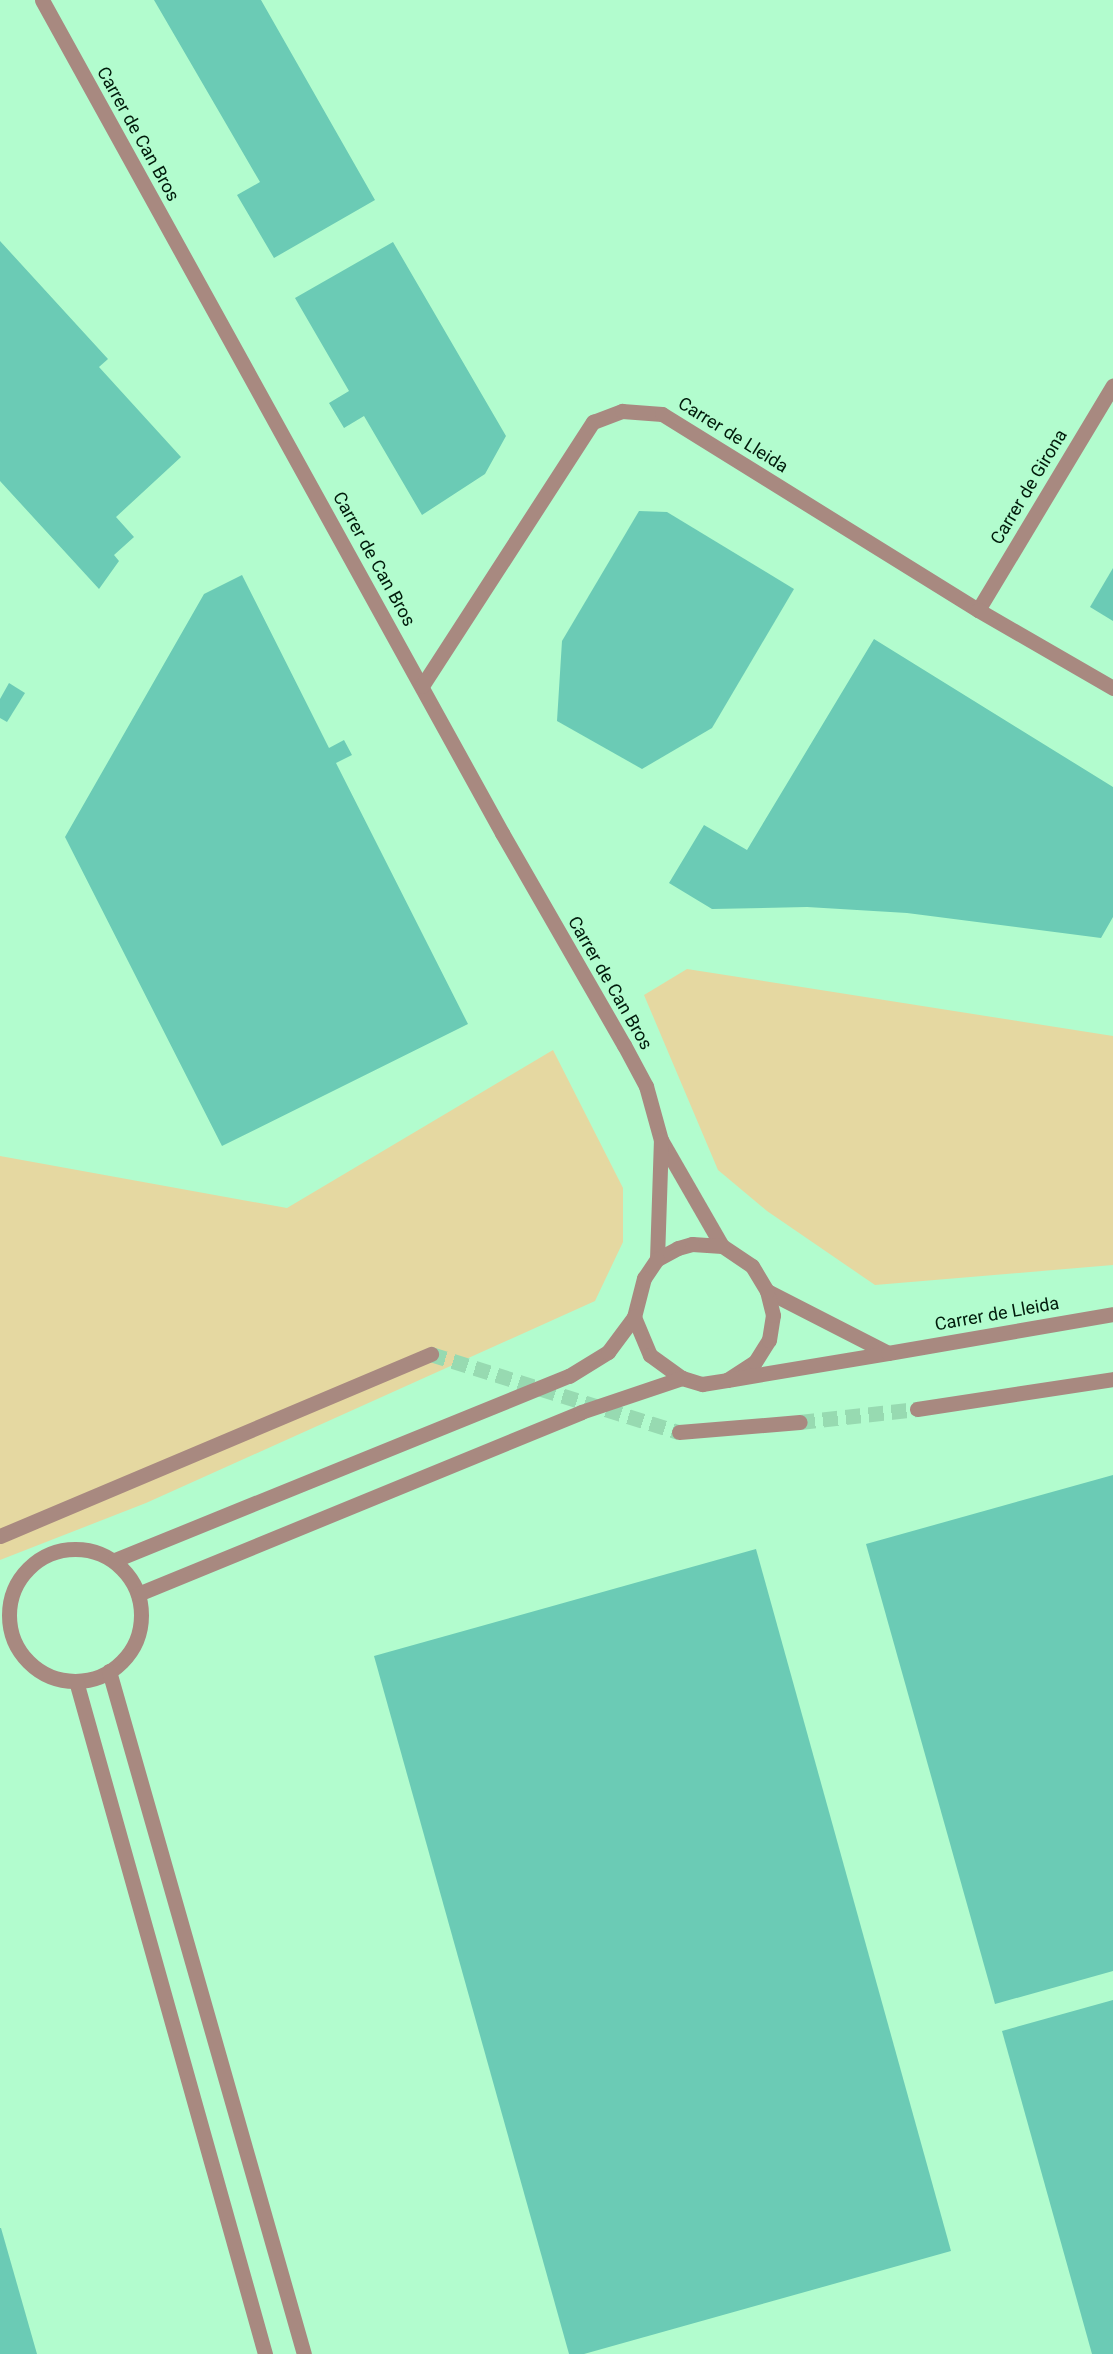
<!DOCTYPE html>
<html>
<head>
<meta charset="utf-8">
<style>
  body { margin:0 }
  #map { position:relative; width:1113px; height:2354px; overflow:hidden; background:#b2fcce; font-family:Roboto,sans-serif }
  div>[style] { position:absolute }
  .green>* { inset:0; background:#e5d8a1 }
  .building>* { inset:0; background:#6bcbb5 }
  .minor-tunnel>* { height:15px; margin-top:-7.5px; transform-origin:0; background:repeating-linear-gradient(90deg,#97dab1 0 15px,transparent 0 23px) }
  .minor>* { height:15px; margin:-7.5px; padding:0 7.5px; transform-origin:7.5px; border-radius:7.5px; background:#a88980 }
  .minor>.ring { margin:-7.5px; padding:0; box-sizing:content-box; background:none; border:15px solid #a88980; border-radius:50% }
  span { translate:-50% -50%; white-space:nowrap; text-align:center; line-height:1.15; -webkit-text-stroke:4.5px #b2fcce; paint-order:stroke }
  .street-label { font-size:18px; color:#001b0b }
</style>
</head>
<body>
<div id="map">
  <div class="green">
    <i style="clip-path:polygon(687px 969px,1113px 1036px,1113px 1265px,875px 1285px,767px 1211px,718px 1170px,644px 995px)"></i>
    <i style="clip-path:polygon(553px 1050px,623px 1188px,623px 1242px,595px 1301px,146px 1503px,0 1560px,0 1156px,287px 1208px)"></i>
  </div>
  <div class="building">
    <i style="clip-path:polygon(154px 0,261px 0,375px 200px,274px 258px,237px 195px,260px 182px)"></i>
    <i style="clip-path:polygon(0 241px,108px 359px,99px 367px,181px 457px,116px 517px,134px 537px,114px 555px,119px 561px,99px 589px,0 481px)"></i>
    <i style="clip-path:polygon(393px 242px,506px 436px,485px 474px,422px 515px,364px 416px,344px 428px,329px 403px,349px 391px,295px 298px)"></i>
    <i style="clip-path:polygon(639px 511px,667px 512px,794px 589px,712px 728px,642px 769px,557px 721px,562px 641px)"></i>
    <i style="clip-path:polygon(1113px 568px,1113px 621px,1090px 607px)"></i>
    <i style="clip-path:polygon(242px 575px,329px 748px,344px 740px,352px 755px,336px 763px,468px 1024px,222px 1146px,65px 837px,204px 594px)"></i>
    <i style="clip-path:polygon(874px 639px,1113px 787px,1113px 917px,1101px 938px,907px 913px,807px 907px,712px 909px,669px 883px,704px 825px,747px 850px)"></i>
    <i style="clip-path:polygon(9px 683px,25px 693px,7px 722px,0 718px,0 699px)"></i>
    <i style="clip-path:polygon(1113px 1475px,1113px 1971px,995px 2004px,866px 1544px)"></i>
    <i style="clip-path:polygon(756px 1549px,951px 2251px,584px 2354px,569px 2354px,374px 1656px)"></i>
    <i style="clip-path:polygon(1113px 2000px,1113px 2354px,1092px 2354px,1002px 2031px)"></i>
    <i style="clip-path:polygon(0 2228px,1px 2228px,37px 2354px,0 2354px)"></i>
  </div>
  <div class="minor-tunnel">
    <i style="left:431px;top:1354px;width:260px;rotate:17.5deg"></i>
    <i style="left:800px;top:1422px;width:118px;rotate:-6.3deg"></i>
  </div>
  <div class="minor">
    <i style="left:42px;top:0;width:952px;rotate:61.09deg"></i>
    <i style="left:502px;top:833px;width:245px;rotate:60.1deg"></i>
    <i style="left:624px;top:1045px;width:47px;rotate:61.8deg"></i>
    <i style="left:646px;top:1086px;width:56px;rotate:74.5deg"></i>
    <i style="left:661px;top:1140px;width:122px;rotate:60.1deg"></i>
    <i style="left:978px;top:610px;width:262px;rotate:-59deg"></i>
    <i style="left:422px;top:686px;width:315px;rotate:-57.1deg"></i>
    <i style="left:593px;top:422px;width:31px;rotate:-21deg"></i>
    <i style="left:622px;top:411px;width:40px;rotate:4.3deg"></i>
    <i style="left:662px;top:414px;width:372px;rotate:31.8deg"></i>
    <i style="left:978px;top:610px;width:156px;rotate:30deg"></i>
    <i style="left:657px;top:1259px;width:119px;rotate:-88.1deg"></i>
    <i style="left:767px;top:1291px;width:136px;rotate:27.1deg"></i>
    <i style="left:727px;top:1380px;width:33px;rotate:-33deg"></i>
    <i style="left:755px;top:1362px;width:26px;rotate:-58deg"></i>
    <i style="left:769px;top:1340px;width:25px;rotate:-81deg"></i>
    <i style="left:773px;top:1315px;width:25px;rotate:-104deg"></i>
    <i style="left:767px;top:1291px;width:29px;rotate:-121deg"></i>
    <i style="left:752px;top:1266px;width:36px;rotate:-146deg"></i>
    <i style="left:722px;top:1246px;width:30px;rotate:-176deg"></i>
    <i style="left:692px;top:1244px;width:15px;rotate:164deg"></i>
    <i style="left:678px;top:1248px;width:24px;rotate:152deg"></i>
    <i style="left:657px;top:1259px;width:23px;rotate:124deg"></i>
    <i style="left:644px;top:1278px;width:40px;rotate:104.4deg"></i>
    <i style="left:634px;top:1317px;width:41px;rotate:67.2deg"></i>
    <i style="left:650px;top:1355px;width:39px;rotate:36deg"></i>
    <i style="left:682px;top:1378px;width:21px;rotate:17deg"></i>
    <i style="left:702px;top:1384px;width:25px;rotate:-9deg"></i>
    <i style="left:727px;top:1380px;width:163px;rotate:-9.5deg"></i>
    <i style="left:888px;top:1353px;width:228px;rotate:-9.8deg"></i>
    <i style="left:917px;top:1409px;width:198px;rotate:-8.7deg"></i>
    <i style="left:679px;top:1432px;width:121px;rotate:-4.7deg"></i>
    <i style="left:0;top:1536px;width:468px;rotate:-22.9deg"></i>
    <i class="ring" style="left:9px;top:1549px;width:117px;height:117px"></i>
    <i style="left:115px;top:1560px;width:490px;rotate:-22.1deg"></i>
    <i style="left:569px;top:1376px;width:46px;rotate:-31.6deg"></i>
    <i style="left:608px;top:1352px;width:44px;rotate:-53.4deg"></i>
    <i style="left:138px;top:1594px;width:479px;rotate:-22.3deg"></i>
    <i style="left:581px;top:1412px;width:107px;rotate:-18.6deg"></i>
    <i style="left:109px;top:1671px;width:710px;rotate:74.07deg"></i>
    <i style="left:76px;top:1681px;width:699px;rotate:74.31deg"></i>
  </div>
  <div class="street-label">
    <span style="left:138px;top:134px;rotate:61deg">Carrer de Can Bros</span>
    <span style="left:733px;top:435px;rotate:32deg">Carrer de Lleida</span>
    <span style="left:1029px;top:487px;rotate:-59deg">Carrer de Girona</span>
    <span style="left:374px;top:559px;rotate:61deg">Carrer de Can Bros</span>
    <span style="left:610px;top:983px;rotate:60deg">Carrer de Can Bros</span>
    <span style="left:997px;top:1314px;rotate:-10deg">Carrer de Lleida</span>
  </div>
</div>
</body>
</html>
